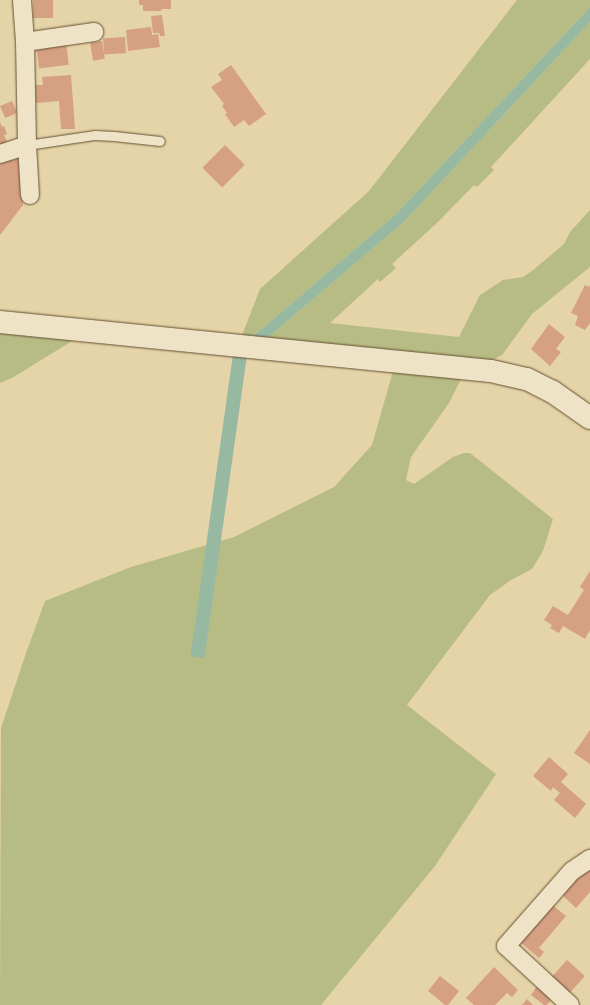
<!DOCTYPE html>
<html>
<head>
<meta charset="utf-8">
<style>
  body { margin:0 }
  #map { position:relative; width:590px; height:1005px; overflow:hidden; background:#e5d4a7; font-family:"Gentium Book Plus",serif }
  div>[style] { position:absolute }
  .green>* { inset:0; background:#b7bc85 }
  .water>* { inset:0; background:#97b9a2; transform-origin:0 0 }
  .building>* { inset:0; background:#d6a083; transform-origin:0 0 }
  .roads { filter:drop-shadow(0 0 1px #654f31) drop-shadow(0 0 1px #654f31) }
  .lane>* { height:9px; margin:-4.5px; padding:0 4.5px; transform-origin:4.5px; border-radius:4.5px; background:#eee3c6 }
  .street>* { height:18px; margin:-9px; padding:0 9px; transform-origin:9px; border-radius:9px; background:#eee3c6 }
  .secondary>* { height:22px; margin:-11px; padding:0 11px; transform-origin:11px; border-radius:11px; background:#eee3c6 }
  span { translate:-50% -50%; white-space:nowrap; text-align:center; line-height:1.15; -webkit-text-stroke:4px #eee3c6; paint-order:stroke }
</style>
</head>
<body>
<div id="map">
  <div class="green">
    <i style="clip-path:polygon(517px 0,590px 0,590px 7px,396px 214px,250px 339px,241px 338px,260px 289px,369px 191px)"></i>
    <i style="clip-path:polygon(590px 22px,590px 59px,491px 167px,494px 170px,477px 187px,474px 185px,439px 221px,392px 264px,396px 268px,380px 282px,378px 279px,330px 323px,459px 337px,480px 295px,503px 280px,523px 277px,532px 271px,564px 244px,570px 232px,590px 210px,590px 267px,532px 314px,502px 355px,489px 362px,265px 340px,404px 222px)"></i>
    <i style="clip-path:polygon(0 330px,77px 338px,12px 378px,0 383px)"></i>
    <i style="clip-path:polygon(393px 371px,462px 377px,449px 403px,411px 457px,406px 480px,414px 484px,453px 457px,464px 453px,470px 453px,553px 519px,543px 551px,532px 569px,511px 580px,490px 595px,407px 705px,496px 774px,435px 866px,321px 1005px,0 1005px,1px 728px,26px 653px,45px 601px,131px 567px,234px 537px,334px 487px,372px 445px)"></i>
  </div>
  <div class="water">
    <i style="clip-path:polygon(590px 7px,590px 22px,404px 222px,265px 340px,250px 339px,396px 214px)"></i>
    <i style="left:233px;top:354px;width:14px;height:305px;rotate:8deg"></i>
  </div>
  <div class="building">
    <i style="left:33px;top:0;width:20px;height:18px"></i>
    <i style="clip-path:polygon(139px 0,171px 0,171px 9px,162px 9px,161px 11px,143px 11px,143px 5px,139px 5px)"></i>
    <i style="clip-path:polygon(162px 15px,165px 36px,160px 36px,159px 33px,153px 33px,151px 16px)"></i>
    <i style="clip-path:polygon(151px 27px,152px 35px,158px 34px,160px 47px,128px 51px,126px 30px)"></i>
    <i style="left:125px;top:37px;width:16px;height:22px;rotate:86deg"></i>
    <i style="left:102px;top:41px;width:18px;height:12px;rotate:81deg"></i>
    <i style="left:66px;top:42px;width:23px;height:30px;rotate:83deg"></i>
    <i style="clip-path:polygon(231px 65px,266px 114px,249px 126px,244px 120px,234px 127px,225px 114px,227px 113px,222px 106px,224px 104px,211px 87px,222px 80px,218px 74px)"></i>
    <i style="clip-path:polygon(71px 75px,75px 129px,61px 129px,59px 101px,36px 103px,35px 85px,43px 85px,42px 77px)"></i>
    <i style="left:12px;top:101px;width:13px;height:13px;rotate:67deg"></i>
    <i style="clip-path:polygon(0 122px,2px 127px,4px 126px,7px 134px,4px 135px,7px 142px,0 145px)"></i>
    <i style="left:225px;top:145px;width:28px;height:32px;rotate:45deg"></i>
    <i style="clip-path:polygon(22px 155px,23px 205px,0 235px,0 162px)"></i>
    <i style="clip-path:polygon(585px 285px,589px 287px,590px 285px,590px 323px,585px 330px,575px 325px,578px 316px,571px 313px)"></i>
    <i style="clip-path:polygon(549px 324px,565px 337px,556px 349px,561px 352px,550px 366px,531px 349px)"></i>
    <i style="clip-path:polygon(590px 571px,590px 630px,585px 639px,563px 626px,559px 633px,550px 628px,552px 625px,544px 620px,553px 606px,568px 615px,584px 590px,580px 587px)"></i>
    <i style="clip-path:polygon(590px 730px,590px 764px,574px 753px)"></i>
    <i style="clip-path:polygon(549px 757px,568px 774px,561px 782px,586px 804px,575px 818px,554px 800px,560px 793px,553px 787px,551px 791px,533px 776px)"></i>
    <i style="clip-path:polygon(590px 866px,590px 892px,576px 908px,560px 893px)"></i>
    <i style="clip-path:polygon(550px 903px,566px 916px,539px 948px,544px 952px,539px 958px,519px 941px)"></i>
    <i style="left:567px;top:960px;width:24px;height:25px;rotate:42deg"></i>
    <i style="clip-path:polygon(494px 967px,518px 990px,512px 997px,507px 993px,495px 1005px,474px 1005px,466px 998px)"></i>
    <i style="clip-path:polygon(440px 976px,459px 991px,448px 1005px,445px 1005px,428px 991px)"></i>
    <i style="clip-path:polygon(537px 986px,552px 998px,547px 1005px,544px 1005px,531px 995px)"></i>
    <i style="clip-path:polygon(527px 999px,533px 1005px,522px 1005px)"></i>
  </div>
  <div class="roads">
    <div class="lane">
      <i style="left:27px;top:145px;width:69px;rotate:-8.4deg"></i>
      <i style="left:95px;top:135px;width:19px;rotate:3deg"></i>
      <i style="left:114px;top:136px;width:46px;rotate:6.2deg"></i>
    </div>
    <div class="street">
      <i style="left:25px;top:42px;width:70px;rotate:-8.2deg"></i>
      <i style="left:27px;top:145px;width:50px;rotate:86.6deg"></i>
      <i style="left:0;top:154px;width:28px;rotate:-18deg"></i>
      <i style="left:27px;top:145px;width:103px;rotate:-91.1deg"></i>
      <i style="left:25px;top:42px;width:42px;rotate:-94.1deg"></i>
      <i style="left:570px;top:1005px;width:87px;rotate:-137.3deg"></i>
      <i style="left:506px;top:946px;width:100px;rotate:-48.7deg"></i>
      <i style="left:572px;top:871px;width:22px;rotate:-34deg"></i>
    </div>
    <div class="secondary">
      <i style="left:0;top:322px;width:493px;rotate:5.7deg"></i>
      <i style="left:491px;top:371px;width:37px;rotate:13deg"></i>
      <i style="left:527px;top:379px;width:29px;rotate:27deg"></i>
      <i style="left:553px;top:392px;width:45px;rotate:35.1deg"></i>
    </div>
  </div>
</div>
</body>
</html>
